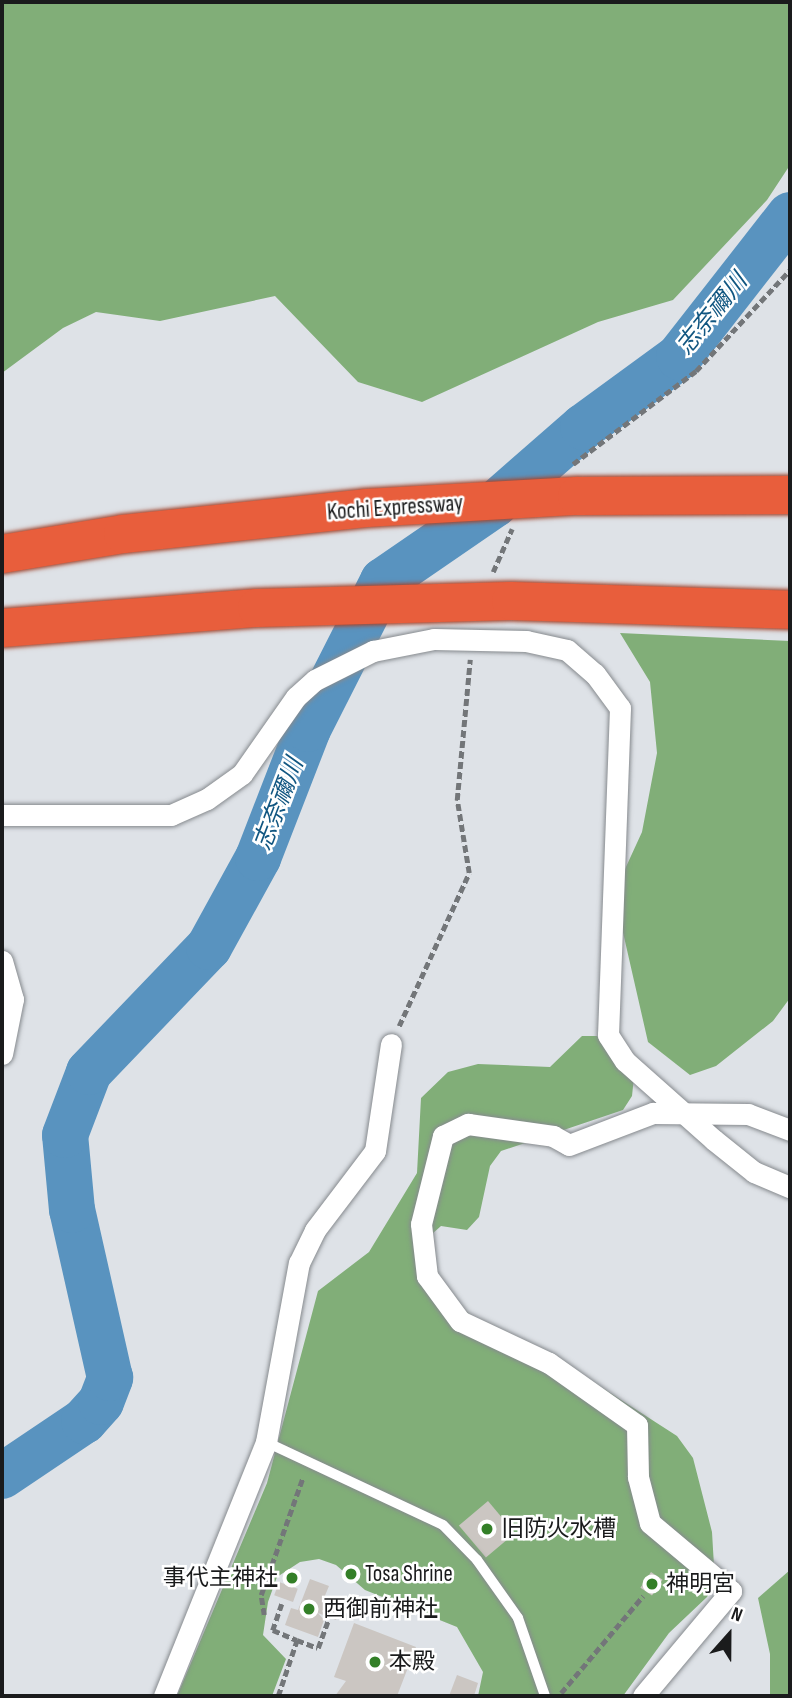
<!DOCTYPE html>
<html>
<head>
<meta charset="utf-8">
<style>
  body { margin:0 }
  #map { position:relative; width:792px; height:1698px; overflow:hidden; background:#dee2e7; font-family:"Sofia Sans Condensed","Noto Sans JP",sans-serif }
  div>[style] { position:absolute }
  .forest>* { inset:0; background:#81ae78 }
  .river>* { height:46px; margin:-23px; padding:0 23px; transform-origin:23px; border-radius:23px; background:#5993bf }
  .building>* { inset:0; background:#cbc6c2; transform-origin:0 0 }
  .path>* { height:4.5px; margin-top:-2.25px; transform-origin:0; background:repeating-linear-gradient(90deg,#737679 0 7px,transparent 0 10.5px) }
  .roads { filter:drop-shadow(0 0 2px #868a8e) drop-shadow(0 0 2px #868a8e) }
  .service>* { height:10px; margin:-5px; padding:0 5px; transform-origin:5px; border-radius:5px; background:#fff }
  .minor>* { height:21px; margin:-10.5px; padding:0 10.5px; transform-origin:10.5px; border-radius:10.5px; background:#fff }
  .bridges { filter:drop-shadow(0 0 2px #a04731) drop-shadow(0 0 2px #a04731) }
  .motorway-bridge>* { height:38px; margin:-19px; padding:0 19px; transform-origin:19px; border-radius:19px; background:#e85e3c }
  .dots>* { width:19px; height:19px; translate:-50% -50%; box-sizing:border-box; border:4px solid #fff; border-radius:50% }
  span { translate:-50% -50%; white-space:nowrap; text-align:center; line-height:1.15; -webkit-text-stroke:5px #fff; paint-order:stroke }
  .street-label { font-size:23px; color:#1a1b1c }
  .poi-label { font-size:23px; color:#1a1b1c }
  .left { translate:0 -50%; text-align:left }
  .right { translate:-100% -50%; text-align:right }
  .water-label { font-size:24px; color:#115681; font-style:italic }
  .frame { position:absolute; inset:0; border:4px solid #1a1b1c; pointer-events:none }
  .north { position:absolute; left:694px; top:1600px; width:70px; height:70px; -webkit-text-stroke:5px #fff; paint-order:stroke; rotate:21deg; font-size:19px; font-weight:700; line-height:28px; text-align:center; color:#1a1b1c }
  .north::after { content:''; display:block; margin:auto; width:24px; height:32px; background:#1a1b1c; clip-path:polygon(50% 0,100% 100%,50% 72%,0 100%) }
</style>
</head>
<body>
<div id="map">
  <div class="forest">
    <i style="clip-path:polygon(2px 2px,790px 2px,790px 165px,767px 200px,673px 300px,598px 322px,422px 402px,358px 382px,275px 296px,160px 321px,96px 312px,63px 328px,2px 373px)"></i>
    <i style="clip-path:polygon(620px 633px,790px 641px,790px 998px,773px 1021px,716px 1066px,690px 1075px,648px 1042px,614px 893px,642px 832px,657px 753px,650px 682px)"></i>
    <i style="clip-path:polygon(582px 1036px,597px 1036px,634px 1077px,632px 1096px,623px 1110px,501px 1151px,490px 1166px,479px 1217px,467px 1230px,441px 1226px,432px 1234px,429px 1253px,450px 1300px,473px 1317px,556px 1358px,677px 1436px,693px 1458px,712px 1532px,715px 1583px,707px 1597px,669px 1633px,623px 1696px,478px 1696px,483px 1672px,457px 1627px,365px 1590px,336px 1565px,319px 1559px,300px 1562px,277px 1577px,268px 1602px,263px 1635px,286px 1659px,272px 1696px,177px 1696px,267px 1483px,318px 1291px,369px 1252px,417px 1173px,421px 1098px,448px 1072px,478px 1064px,550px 1067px)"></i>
    <i style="clip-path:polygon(790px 1570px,790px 1696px,770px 1696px,770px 1654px,758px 1598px)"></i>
  </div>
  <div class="river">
    <i style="left:2px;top:1476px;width:99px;rotate:-33.9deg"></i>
    <i style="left:84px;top:1421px;width:25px;rotate:-48deg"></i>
    <i style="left:101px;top:1402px;width:26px;rotate:-69deg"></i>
    <i style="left:110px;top:1378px;width:172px;rotate:-102.7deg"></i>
    <i style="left:72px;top:1210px;width:75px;rotate:-95.3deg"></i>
    <i style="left:65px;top:1135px;width:67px;rotate:-69.1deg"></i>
    <i style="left:89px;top:1072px;width:173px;rotate:-46.2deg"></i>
    <i style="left:209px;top:947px;width:102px;rotate:-61.2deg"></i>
    <i style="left:258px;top:858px;width:138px;rotate:-68.8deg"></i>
    <i style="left:308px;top:729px;width:166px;rotate:-63.1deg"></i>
    <i style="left:383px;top:581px;width:136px;rotate:-34.5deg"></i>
    <i style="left:495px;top:504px;width:117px;rotate:-41.2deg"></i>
    <i style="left:583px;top:427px;width:119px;rotate:-36.1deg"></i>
    <i style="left:679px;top:357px;width:180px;rotate:-52deg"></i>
  </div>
  <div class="building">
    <i style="left:488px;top:1501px;width:42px;height:38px;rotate:50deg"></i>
    <i style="left:651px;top:1572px;width:14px;height:19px;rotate:34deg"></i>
    <i style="clip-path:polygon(310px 1579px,329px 1586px,324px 1598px,342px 1605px,336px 1620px,318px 1613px,324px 1620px,318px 1637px,285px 1625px,291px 1608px,298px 1610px)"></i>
    <i style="left:279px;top:1582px;width:20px;height:14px;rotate:20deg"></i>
    <i style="clip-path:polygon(354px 1623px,416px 1647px,397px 1696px,335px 1696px,346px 1681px,334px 1677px)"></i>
    <i style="clip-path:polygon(457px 1675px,478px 1683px,474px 1696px,449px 1696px)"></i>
  </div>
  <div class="path">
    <i style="left:573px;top:464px;width:154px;rotate:-37.1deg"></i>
    <i style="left:696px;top:371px;width:138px;rotate:-47.1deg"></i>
    <i style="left:493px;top:572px;width:47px;rotate:-66.2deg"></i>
    <i style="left:399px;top:1026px;width:168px;rotate:-65.4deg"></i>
    <i style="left:469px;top:873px;width:74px;rotate:-99.3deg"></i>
    <i style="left:457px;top:800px;width:141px;rotate:-84.7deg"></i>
    <i style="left:282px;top:1604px;width:28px;rotate:109deg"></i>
    <i style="left:273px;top:1630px;width:26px;rotate:23deg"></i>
    <i style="left:264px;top:1615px;width:20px;rotate:-99deg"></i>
    <i style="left:261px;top:1595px;width:125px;rotate:-70.4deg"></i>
    <i style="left:561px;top:1693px;width:127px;rotate:-49.8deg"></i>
    <i style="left:278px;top:1696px;width:59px;rotate:-71.3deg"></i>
    <i style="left:297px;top:1640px;width:22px;rotate:21deg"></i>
    <i style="left:318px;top:1648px;width:29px;rotate:-70deg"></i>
  </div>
  <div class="roads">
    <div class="service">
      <i style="left:266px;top:1442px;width:195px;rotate:25.1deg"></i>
      <i style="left:443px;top:1525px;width:49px;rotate:45.8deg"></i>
      <i style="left:477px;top:1560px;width:71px;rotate:54.7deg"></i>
      <i style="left:518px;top:1618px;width:83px;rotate:70.9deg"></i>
    </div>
    <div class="minor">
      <i style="left:2px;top:815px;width:169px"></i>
      <i style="left:171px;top:815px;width:39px;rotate:-24deg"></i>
      <i style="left:207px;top:799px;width:43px;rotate:-35.5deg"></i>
      <i style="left:242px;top:774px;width:94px;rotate:-55deg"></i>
      <i style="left:296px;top:697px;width:25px;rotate:-42deg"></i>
      <i style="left:315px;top:680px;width:65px;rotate:-26.6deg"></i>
      <i style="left:373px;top:651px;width:62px;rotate:-11.1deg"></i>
      <i style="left:434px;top:639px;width:92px;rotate:1.2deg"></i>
      <i style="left:526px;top:641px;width:42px;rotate:12.4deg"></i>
      <i style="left:567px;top:650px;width:37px;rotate:41deg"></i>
      <i style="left:595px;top:674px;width:42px;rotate:53.7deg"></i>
      <i style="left:620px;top:708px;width:327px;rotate:92.1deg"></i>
      <i style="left:608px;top:1035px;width:31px;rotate:57deg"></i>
      <i style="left:625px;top:1061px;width:119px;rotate:41.6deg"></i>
      <i style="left:714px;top:1140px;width:51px;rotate:38.7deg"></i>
      <i style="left:754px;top:1172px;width:39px;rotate:23deg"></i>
      <i style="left:2px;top:961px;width:40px;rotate:74deg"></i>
      <i style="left:13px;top:999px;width:56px;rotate:101.3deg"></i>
      <i style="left:164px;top:1696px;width:274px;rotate:-68.1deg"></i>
      <i style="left:266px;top:1442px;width:182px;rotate:-79.6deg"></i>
      <i style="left:299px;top:1263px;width:37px;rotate:-64deg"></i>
      <i style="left:315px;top:1230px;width:99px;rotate:-52.8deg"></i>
      <i style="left:375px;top:1151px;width:108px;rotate:-81.5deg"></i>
      <i style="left:643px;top:1696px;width:137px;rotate:-50deg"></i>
      <i style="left:731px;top:1591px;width:106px;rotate:-140deg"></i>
      <i style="left:650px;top:1523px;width:48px;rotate:-104.6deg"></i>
      <i style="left:638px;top:1477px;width:52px;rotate:-91.1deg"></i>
      <i style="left:637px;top:1425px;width:108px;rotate:-144.8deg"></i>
      <i style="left:549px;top:1363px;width:98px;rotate:-154.7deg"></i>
      <i style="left:460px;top:1321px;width:56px;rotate:-126.3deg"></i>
      <i style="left:427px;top:1276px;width:52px;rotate:-96.6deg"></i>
      <i style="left:421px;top:1224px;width:91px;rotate:-76deg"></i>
      <i style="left:443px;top:1136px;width:28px;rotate:-26deg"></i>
      <i style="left:468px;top:1124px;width:86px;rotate:8deg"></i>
      <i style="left:553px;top:1136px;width:18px;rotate:29deg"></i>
      <i style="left:569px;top:1145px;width:90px;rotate:-20.9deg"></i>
      <i style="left:653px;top:1113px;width:95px;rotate:0.6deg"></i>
      <i style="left:748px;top:1114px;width:45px;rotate:20.9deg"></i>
    </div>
  </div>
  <div class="bridges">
    <div class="motorway-bridge">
      <i style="left:2px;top:554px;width:123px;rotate:-9.4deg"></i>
      <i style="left:123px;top:534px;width:244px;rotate:-6.1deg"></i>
      <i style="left:366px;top:508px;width:211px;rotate:-3.3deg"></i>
      <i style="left:577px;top:496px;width:213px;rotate:-0.3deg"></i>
      <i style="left:2px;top:628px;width:256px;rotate:-4.5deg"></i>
      <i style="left:257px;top:608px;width:254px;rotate:-1.6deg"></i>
      <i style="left:511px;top:601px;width:279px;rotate:1.8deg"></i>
    </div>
  </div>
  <div class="dots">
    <i style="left:487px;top:1529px;background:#337f27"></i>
    <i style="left:351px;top:1574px;background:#337f27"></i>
    <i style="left:292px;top:1578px;background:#337f27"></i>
    <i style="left:652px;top:1584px;background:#337f27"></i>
    <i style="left:309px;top:1609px;background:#337f27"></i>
    <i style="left:375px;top:1662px;background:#337f27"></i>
  </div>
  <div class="street-label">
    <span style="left:395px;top:508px;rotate:-4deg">Kochi Expressway</span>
  </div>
  <div class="poi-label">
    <span class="left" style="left:501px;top:1529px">旧防火水槽</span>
    <span class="left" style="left:365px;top:1574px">Tosa Shrine</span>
    <span class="right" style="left:278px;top:1578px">事代主神社</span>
    <span class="left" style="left:666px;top:1584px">神明宮</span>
    <span class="left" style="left:323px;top:1609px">西御前神社</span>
    <span class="left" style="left:389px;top:1662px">本殿</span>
  </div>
  <div class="water-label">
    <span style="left:712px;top:314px;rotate:-51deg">志奈禰川</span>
    <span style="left:279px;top:804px;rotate:-69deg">志奈禰川</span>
  </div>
  <div class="frame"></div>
  <div class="north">N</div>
</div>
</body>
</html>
